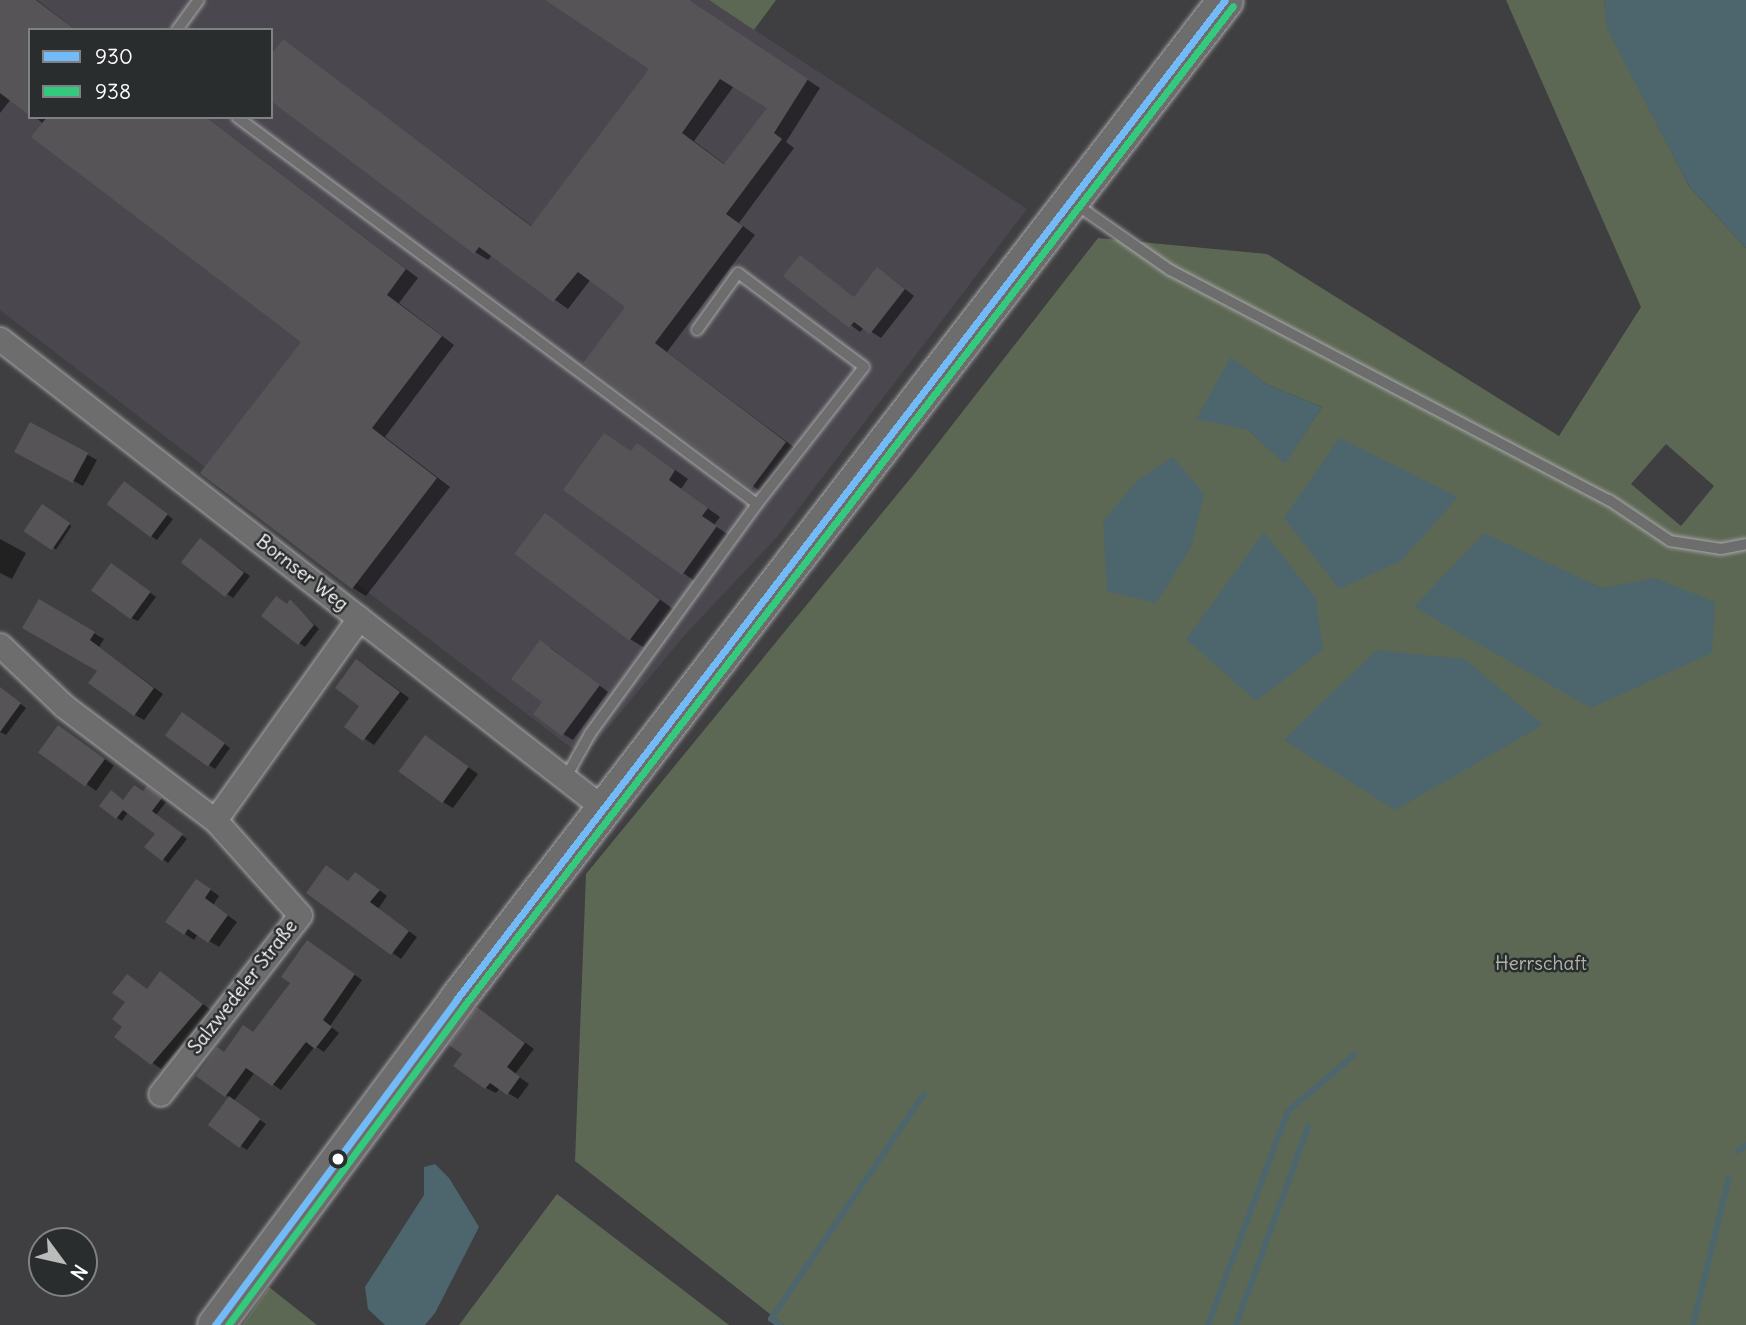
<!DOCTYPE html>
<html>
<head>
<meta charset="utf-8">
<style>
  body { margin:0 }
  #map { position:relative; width:1746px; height:1325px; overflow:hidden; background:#3f3e41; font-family:Delius,sans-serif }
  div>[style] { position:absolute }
  .built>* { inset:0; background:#4a474e }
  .green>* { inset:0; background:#5c6853 }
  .water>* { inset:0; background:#4d666e }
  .shadow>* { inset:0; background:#0007; transform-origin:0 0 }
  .stream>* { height:6px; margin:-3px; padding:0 3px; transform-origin:3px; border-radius:3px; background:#4d666e }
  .building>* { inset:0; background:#575458; transform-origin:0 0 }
  .roads { filter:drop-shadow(0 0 2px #a9a8aa) drop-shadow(0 0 2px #a9a8aa) }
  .service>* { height:10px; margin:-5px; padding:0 5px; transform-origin:5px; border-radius:5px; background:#6d6d6e }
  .minor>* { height:23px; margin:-11.5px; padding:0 11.5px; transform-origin:11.5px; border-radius:11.5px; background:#6d6d6e }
  .primary>* { height:35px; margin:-17.5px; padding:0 17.5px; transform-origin:17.5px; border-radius:17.5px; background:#6d6d6e }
  .bus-1>* { height:7px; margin:-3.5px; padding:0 3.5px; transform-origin:3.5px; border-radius:3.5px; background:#73baf8 }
  .bus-2>* { height:7px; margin:-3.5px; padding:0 3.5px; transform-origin:3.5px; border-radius:3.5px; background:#33ca7d }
  .dots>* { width:19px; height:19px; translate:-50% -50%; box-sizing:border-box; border:4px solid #2a2d2e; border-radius:50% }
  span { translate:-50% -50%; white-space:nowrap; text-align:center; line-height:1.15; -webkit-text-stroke:5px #2a2d2e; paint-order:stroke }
  .street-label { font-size:19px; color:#fff }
  .park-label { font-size:19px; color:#b0b6aa }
  .legend { position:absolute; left:28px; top:28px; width:245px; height:91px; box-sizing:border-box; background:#2a2d2e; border:2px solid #7f8182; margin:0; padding:9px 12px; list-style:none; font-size:21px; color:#fff }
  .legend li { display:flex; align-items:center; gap:14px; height:35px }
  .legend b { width:35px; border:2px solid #7f8182 }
  .north { position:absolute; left:28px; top:1227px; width:70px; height:70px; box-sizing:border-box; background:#2a2d2e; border:2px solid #7f8182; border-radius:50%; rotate:123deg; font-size:19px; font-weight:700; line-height:28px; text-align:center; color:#fff }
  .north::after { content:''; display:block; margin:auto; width:24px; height:32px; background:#bcbbbc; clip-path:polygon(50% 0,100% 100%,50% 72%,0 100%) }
</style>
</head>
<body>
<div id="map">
  <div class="built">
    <i style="clip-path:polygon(evenodd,0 0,709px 0,1027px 209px,777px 537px,683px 637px,594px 745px,574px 750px,0 310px,0 0,30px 30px,271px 30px,271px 117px,30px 117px,30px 30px)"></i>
  </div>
  <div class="green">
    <i style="clip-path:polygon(709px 0,776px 0,754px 30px)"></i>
    <i style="clip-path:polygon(evenodd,1506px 0,1604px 0,1608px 29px,1689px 186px,1746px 248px,1746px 1325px,784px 1325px,575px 1161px,586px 874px,914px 474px,1098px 238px,1267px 254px,1559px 436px,1641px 307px,1506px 0,1231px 358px,1266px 384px,1322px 407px,1285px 463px,1248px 430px,1231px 358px,1506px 0,1666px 444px,1714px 486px,1681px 526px,1631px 484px,1666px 444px,1506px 0,1560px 570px,1602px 588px,1414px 607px,1560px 570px)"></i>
    <i style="clip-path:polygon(557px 1194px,729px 1325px,459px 1325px)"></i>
    <i style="clip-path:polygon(269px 1287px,317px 1325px,242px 1325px)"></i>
  </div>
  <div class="water">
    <i style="clip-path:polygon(1604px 0,1746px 0,1746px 248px,1689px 186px,1607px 29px)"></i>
    <i style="clip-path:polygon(1231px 357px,1266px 384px,1322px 407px,1285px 464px,1248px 430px,1196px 419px)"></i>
    <i style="clip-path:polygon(1339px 438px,1458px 497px,1401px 561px,1339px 589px,1284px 518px)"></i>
    <i style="clip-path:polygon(1173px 457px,1204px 494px,1191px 548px,1156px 603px,1107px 591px,1103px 521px,1137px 481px)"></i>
    <i style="clip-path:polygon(1264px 532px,1316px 598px,1323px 650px,1256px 701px,1186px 639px)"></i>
    <i style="clip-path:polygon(1484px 533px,1602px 588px,1655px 578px,1715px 602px,1712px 653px,1591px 708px,1414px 607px)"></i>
    <i style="clip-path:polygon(1376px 650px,1465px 659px,1543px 725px,1395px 810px,1284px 740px)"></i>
    <i style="clip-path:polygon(435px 1164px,449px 1178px,479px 1227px,435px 1313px,425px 1325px,385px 1325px,368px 1309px,365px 1287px,424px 1195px,424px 1167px)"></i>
  </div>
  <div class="shadow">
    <i style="clip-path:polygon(0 0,37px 0,76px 30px,30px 30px,11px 99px,0 113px)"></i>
    <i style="clip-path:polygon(evenodd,548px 0,687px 0,820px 88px,786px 142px,794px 148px,739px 223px,755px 235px,667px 352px,799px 451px,765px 495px,586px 362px,627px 307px,591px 279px,568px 309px,492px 255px,488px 260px,475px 252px,284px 41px,533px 227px,651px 68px,548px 0,734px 86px,769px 107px,726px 165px,694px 141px,734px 86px)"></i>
    <i style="clip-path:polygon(35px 117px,206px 117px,418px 278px,399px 303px,454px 345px,385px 437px,450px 487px,366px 596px,353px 588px,304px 341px)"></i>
    <i style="clip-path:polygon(801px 257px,855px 298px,887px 275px,914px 296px,881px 338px,864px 327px,860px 332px,786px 276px)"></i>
    <i style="clip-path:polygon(31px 424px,97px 460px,83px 486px,27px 456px)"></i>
    <i style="clip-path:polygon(632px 453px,651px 453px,688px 479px,681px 489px,720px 517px,714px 525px,729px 535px,696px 582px,565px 490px)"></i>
    <i style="clip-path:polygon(130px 487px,173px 519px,157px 540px,151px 536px)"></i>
    <i style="left:42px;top:507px;width:35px;height:28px;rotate:33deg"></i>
    <i style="clip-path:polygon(546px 515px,673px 609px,643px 647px,630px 639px)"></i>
    <i style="clip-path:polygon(0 539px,26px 553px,12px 579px,0 573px)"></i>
    <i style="clip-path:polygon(206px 544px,250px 576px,233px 598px,227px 594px)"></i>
    <i style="clip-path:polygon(118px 569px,156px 597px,138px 621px,131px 618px)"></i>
    <i style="clip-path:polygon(39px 601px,104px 639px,99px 647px,163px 694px,144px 720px,135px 715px)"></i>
    <i style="clip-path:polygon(291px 602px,319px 629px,305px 647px,263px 616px)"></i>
    <i style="clip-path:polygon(550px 647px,608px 692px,573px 740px,563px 734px,544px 701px)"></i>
    <i style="clip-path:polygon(367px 667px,409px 698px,374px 745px,346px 726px,362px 706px)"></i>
    <i style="clip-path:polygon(0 688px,26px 708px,6px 735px,0 732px)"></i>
    <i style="clip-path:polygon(188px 718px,230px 748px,215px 769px,209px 765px)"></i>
    <i style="left:59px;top:727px;width:67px;height:31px;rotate:35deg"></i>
    <i style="clip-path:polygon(426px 737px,478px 774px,453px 808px,443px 802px)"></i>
    <i style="clip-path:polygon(153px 792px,166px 802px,156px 815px,187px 839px,168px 863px,147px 847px,157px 833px,128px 812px,122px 821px,117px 818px,124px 802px)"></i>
    <i style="clip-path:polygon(365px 879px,387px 896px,378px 909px,417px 937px,401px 959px,308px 892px)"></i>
    <i style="clip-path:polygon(207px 887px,219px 896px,213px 905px,237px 922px,219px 947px,198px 934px,194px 940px,185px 934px)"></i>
    <i style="clip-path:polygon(316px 947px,362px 980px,330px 1026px,339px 1033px,324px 1052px,315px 1046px,281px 1090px,255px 1072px,234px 1101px,266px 1124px,247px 1150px,210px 1125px,230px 1098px,198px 1076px,254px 1033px)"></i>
    <i style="clip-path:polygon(169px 978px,211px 1010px,161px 1069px,117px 1037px,148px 990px)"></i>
    <i style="clip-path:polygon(487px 1015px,534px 1049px,515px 1074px,529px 1084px,518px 1099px,500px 1088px,496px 1093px,486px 1088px,464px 1053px)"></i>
  </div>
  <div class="stream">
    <i style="left:1738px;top:1151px;width:10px;rotate:-37deg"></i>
    <i style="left:780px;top:1325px;width:11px;rotate:-146deg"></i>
    <i style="left:771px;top:1319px;width:272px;rotate:-55.8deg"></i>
    <i style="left:1208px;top:1325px;width:228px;rotate:-69.5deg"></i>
    <i style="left:1288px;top:1111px;width:87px;rotate:-40.3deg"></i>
    <i style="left:1236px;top:1325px;width:211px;rotate:-70deg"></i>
    <i style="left:1693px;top:1325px;width:152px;rotate:-76.3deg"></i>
  </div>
  <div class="building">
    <i style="clip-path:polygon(0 0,36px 0,76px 30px,30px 30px,30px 116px,0 93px)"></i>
    <i style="clip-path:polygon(evenodd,545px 0,689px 0,808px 79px,774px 133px,782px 139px,726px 214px,743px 226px,655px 343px,786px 442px,751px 489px,583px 363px,625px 307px,578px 272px,553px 302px,479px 247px,474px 254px,271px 101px,271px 55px,283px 39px,531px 226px,649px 69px,545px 0,720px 79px,767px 108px,724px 164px,682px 133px,720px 79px)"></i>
    <i style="clip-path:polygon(47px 117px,206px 117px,406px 269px,387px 295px,442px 336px,372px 428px,437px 478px,352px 589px,200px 473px,301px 342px,31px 137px)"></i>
    <i style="clip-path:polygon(800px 255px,854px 297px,877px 267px,905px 289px,870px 334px,854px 322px,849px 328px,783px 276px)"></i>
    <i style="left:30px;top:422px;width:66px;height:34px;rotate:28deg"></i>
    <i style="clip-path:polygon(604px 433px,631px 451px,637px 443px,675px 470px,669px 480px,708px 508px,702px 516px,717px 526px,682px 575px,563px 490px)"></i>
    <i style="left:124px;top:481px;width:55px;height:29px;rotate:37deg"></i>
    <i style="left:42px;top:504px;width:34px;height:33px;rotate:34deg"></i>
    <i style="left:545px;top:513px;width:144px;height:51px;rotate:37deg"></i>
    <i style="left:200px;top:538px;width:56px;height:31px;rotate:38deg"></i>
    <i style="left:111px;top:563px;width:49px;height:34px;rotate:36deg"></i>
    <i style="clip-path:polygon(276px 596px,287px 604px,290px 599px,314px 625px,298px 645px,261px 616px)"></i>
    <i style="clip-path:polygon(39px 599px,95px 632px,90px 640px,154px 688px,134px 716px,88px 683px,97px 671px,22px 628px)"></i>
    <i style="clip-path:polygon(540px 640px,600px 685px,562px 736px,533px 714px,542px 702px,511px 679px)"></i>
    <i style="clip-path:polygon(356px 659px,400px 692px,363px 741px,344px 727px,359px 706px,335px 688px)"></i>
    <i style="clip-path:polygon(0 687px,21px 703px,0 732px)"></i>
    <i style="left:182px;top:712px;width:53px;height:29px;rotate:36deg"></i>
    <i style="left:58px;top:725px;width:58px;height:34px;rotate:36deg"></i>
    <i style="left:425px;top:735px;width:54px;height:45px;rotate:36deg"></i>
    <i style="clip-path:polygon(134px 785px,143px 791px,147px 786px,162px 798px,152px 811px,183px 834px,162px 861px,144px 847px,155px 834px,123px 810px,116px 819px,99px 806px,111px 790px,123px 800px)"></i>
    <i style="clip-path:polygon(326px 865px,348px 881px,355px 872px,380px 890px,370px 902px,409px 931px,391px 955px,306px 893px)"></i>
    <i style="clip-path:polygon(196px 879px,211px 889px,205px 898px,228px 915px,208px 943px,188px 929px,184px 935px,165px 922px)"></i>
    <i style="clip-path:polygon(307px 940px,355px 974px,323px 1020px,332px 1027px,315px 1049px,306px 1042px,272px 1086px,246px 1068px,225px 1097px,196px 1076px,217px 1047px,224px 1052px,243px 1025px,253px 1032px,290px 983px,281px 977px)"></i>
    <i style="clip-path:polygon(160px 971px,203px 1004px,151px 1065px,114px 1037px,122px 1027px,112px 1019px,125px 1002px,112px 993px,127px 974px,147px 989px)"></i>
    <i style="clip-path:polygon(477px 1007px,525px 1043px,507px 1067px,520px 1077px,507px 1095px,490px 1083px,485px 1089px,453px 1066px,462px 1054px,449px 1045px)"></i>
    <i style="left:229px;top:1096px;width:39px;height:36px;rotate:36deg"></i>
  </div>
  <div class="roads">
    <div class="service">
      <i style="left:177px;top:30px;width:37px;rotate:-54deg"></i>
      <i style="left:237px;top:117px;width:648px;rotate:36.66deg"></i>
      <i style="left:757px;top:504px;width:284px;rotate:126deg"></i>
      <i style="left:590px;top:734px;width:51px;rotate:119.1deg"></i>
      <i style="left:1074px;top:203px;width:117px;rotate:34.9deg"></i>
      <i style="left:1170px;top:270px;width:496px;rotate:27.7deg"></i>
      <i style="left:1609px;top:500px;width:73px;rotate:33.9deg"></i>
      <i style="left:1670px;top:541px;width:52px;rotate:8.9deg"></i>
      <i style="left:1721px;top:549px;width:25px;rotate:-11deg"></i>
      <i style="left:697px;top:330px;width:70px;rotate:-54.3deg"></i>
      <i style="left:738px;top:273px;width:157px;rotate:36.7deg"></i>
      <i style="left:864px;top:367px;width:174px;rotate:128deg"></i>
    </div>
    <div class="minor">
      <i style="left:0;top:339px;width:764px;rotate:37.87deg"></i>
      <i style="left:0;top:645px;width:88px;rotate:43.6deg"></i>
      <i style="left:64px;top:706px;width:189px;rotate:37.1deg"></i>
      <i style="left:215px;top:820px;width:127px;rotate:48.2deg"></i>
      <i style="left:300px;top:915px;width:227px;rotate:128deg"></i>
      <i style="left:215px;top:820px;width:248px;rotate:-54.5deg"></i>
    </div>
    <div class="primary">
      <i style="left:215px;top:1325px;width:405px;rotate:-53.4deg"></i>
      <i style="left:456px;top:1000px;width:1261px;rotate:-52.44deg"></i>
    </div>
  </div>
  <div class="bus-1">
    <i style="left:215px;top:1325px;width:405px;rotate:-53.4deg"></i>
    <i style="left:456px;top:1000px;width:1261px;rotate:-52.44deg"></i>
  </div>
  <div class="bus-2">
    <i style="left:228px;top:1325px;width:397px;rotate:-53.5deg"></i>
    <i style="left:464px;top:1006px;width:1261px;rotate:-52.44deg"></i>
  </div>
  <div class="dots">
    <i style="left:338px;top:1159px;background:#fff"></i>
  </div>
  <div class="street-label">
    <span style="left:302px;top:573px;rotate:38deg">Bornser Weg</span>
    <span style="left:243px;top:987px;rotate:-52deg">Salzwedeler Straße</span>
  </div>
  <div class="park-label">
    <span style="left:1541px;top:964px">Herrschaft</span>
  </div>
  <ul class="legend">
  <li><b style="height:9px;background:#73baf8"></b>930</li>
  <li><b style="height:9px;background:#33ca7d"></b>938</li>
  </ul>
  <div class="north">N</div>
</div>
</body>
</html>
